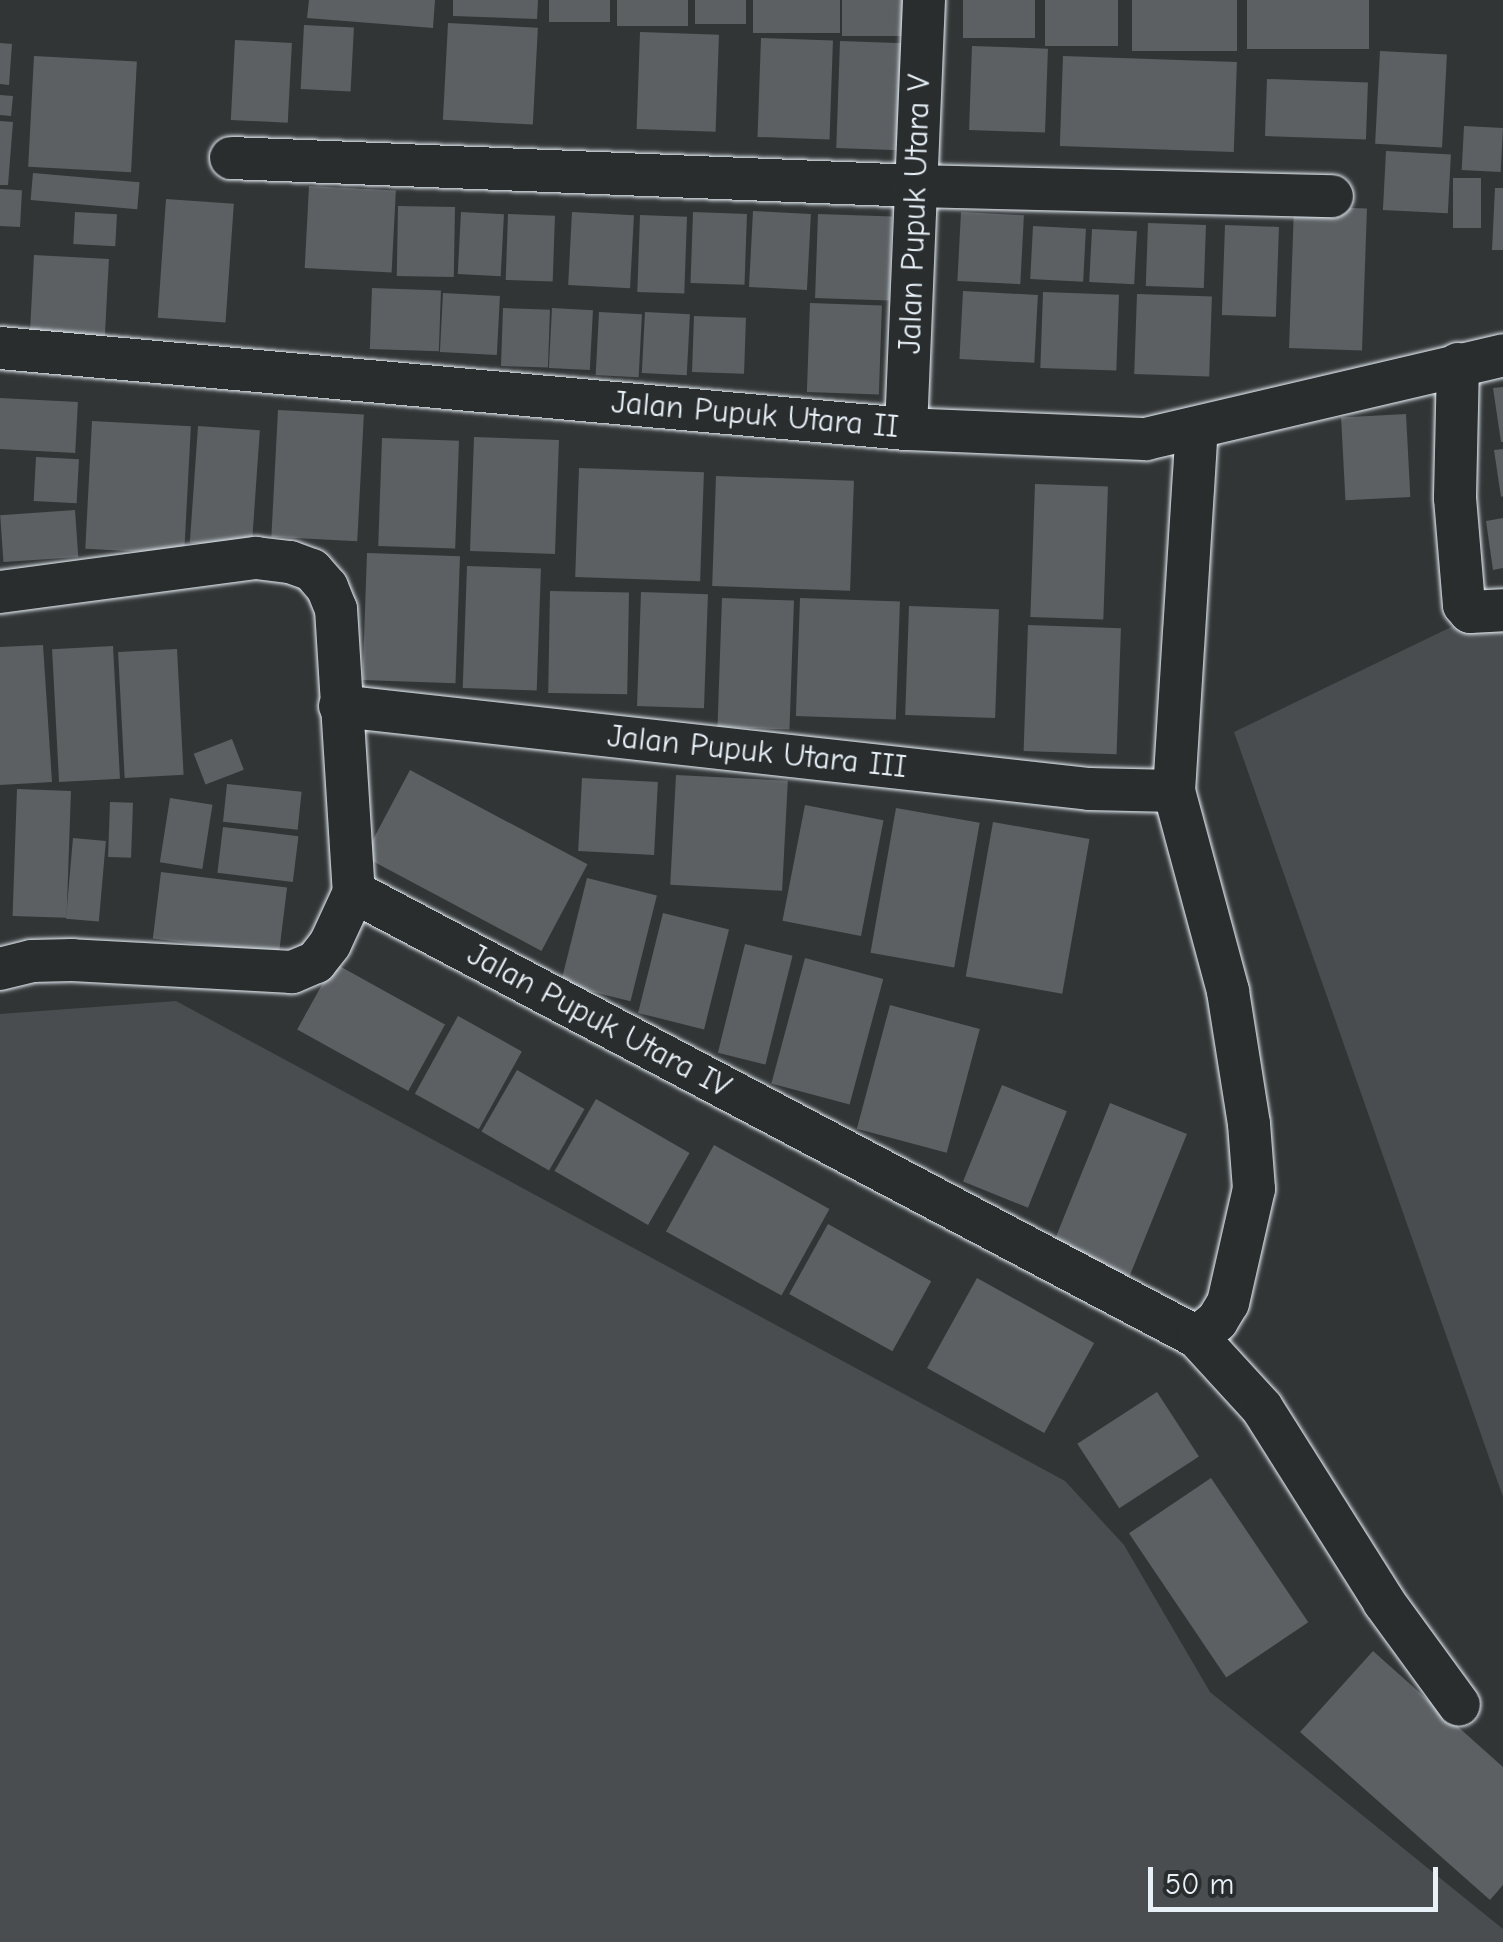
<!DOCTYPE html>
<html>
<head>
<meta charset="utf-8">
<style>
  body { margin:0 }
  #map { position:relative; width:1503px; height:1942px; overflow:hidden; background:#323536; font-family:"Comic Neue",sans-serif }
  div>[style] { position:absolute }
  .green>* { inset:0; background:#494d4f }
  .building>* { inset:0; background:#5c6063; transform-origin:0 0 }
  .roads { filter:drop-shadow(0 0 2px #e8f1f8) drop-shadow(0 0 2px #e8f1f8) }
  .minor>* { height:42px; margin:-21px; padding:0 21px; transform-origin:21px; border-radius:21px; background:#2a2d2e }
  span { translate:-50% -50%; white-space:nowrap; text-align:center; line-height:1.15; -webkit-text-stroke:8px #2a2d2e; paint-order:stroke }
  .street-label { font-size:32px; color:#e8f1f8 }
  .scale { position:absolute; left:1148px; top:1867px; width:290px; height:45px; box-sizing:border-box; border:5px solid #e8f1f8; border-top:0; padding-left:12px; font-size:30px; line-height:35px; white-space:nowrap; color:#e8f1f8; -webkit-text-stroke:8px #2a2d2e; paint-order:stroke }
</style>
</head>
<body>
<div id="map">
  <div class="green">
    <i style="clip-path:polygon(1503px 602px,1503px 1497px,1234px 732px)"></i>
    <i style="clip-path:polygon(176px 1001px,1065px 1481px,1124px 1545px,1210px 1692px,1503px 1929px,1503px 1942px,0 1942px,0 1014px)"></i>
  </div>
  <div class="building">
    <i style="clip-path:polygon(309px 0,435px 0,433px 28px,307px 18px)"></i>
    <i style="clip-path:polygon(453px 0,538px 0,537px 19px,453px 16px)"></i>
    <i style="left:549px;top:0;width:61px;height:22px"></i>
    <i style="left:617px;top:0;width:71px;height:26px"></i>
    <i style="left:695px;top:0;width:51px;height:24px"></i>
    <i style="left:753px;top:0;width:87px;height:33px"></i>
    <i style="left:842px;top:0;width:61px;height:36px"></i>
    <i style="left:963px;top:0;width:72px;height:38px"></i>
    <i style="left:1045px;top:0;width:73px;height:46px"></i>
    <i style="left:1132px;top:0;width:105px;height:51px"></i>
    <i style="left:1247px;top:0;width:122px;height:49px"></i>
    <i style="left:448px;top:23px;width:90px;height:97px;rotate:3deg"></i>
    <i style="left:304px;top:25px;width:50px;height:64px;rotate:3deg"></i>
    <i style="left:640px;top:32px;width:79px;height:97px;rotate:2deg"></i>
    <i style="left:761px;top:38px;width:72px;height:99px;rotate:2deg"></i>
    <i style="left:235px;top:40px;width:57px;height:80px;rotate:3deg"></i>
    <i style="left:840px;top:41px;width:71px;height:107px;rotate:2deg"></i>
    <i style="clip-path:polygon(0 43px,12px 44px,9px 85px,0 84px)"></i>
    <i style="left:972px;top:46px;width:76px;height:84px;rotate:2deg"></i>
    <i style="left:1380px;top:51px;width:67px;height:93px;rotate:3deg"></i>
    <i style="left:34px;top:56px;width:103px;height:111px;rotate:3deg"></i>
    <i style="left:1063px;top:56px;width:174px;height:90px;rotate:2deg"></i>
    <i style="left:1267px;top:79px;width:101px;height:57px;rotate:2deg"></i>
    <i style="clip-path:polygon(0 95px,13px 96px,11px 116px,0 115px)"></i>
    <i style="clip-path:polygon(0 121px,13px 122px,8px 185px,0 185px)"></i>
    <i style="left:1464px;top:126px;width:39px;height:44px;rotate:3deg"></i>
    <i style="left:1386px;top:151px;width:65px;height:59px;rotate:3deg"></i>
    <i style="left:33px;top:173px;width:107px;height:27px;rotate:5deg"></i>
    <i style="left:1453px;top:178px;width:28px;height:50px"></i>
    <i style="left:309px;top:186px;width:87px;height:82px;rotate:3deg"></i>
    <i style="clip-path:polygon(1495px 188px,1503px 188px,1503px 250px,1492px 250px)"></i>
    <i style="left:0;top:189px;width:22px;height:37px;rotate:3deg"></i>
    <i style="left:166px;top:199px;width:68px;height:119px;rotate:4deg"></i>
    <i style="left:398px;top:206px;width:57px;height:70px;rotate:1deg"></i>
    <i style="left:1294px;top:206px;width:73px;height:142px;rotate:2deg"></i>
    <i style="left:753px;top:211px;width:58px;height:76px;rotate:3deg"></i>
    <i style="left:75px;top:212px;width:42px;height:32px;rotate:3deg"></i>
    <i style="left:461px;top:212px;width:43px;height:62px;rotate:3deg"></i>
    <i style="left:572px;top:212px;width:62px;height:73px;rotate:3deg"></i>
    <i style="left:693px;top:212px;width:54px;height:71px;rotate:2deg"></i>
    <i style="left:961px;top:212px;width:63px;height:69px;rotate:3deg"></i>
    <i style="left:508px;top:214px;width:47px;height:66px;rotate:2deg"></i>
    <i style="left:818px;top:214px;width:74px;height:84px;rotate:2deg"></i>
    <i style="left:640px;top:215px;width:47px;height:77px;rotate:2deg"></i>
    <i style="left:1148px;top:223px;width:58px;height:63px;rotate:2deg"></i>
    <i style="left:1225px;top:225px;width:54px;height:90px;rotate:2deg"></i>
    <i style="left:1033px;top:226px;width:53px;height:53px;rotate:3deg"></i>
    <i style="left:1092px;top:229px;width:45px;height:53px;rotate:3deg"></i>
    <i style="left:34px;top:255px;width:75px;height:86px;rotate:3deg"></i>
    <i style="left:372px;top:288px;width:69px;height:61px;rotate:2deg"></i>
    <i style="left:963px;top:291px;width:75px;height:68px;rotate:3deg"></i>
    <i style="left:1043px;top:292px;width:76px;height:76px;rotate:2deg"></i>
    <i style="left:443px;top:293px;width:57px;height:59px;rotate:3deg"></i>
    <i style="left:1137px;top:294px;width:75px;height:80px;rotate:2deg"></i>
    <i style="left:810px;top:303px;width:72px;height:89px;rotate:2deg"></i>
    <i style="left:503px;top:308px;width:47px;height:58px;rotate:2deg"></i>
    <i style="left:552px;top:308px;width:41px;height:60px;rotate:3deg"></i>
    <i style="left:599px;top:312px;width:43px;height:63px;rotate:3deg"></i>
    <i style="left:645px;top:312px;width:45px;height:61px;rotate:3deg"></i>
    <i style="left:694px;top:316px;width:52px;height:56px;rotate:2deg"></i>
    <i style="clip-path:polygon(1503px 387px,1503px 442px,1501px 442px,1493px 388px)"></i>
    <i style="left:0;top:398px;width:78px;height:51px;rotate:3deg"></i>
    <i style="left:278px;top:410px;width:86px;height:127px;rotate:3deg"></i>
    <i style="left:1406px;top:414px;width:83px;height:65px;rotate:87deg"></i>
    <i style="left:92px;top:421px;width:99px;height:128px;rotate:3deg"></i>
    <i style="left:198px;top:426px;width:62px;height:117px;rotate:4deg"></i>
    <i style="left:474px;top:437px;width:85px;height:114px;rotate:2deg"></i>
    <i style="left:382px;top:438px;width:77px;height:108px;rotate:2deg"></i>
    <i style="clip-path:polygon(1503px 449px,1503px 496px,1501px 497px,1494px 450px)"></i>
    <i style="left:36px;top:457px;width:43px;height:44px;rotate:3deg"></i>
    <i style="left:579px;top:468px;width:125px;height:109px;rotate:2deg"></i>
    <i style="left:716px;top:476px;width:138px;height:110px;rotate:2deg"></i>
    <i style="left:1035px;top:484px;width:73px;height:133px;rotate:2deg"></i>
    <i style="left:75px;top:510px;width:47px;height:75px;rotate:86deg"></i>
    <i style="clip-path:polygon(1503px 518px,1503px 568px,1493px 570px,1486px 521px)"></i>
    <i style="left:367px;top:553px;width:93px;height:127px;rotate:2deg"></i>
    <i style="left:467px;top:566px;width:74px;height:122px;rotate:2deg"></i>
    <i style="left:550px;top:591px;width:79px;height:102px;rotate:1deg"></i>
    <i style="left:641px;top:592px;width:67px;height:114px;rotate:2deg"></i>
    <i style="left:722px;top:598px;width:72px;height:129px;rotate:2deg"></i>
    <i style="left:800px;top:598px;width:100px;height:118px;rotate:2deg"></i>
    <i style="left:909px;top:606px;width:90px;height:109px;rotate:2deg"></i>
    <i style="left:1028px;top:625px;width:93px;height:126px;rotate:2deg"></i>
    <i style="clip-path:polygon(43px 645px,52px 782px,0 785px,0 647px)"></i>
    <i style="left:113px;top:646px;width:133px;height:61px;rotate:87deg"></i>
    <i style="left:177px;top:649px;width:126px;height:59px;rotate:87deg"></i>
    <i style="left:232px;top:739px;width:33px;height:41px;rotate:69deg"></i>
    <i style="left:410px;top:770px;width:201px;height:98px;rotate:28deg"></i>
    <i style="left:676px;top:775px;width:112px;height:110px;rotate:3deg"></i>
    <i style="left:582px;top:778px;width:76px;height:73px;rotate:3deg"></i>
    <i style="left:227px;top:784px;width:75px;height:38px;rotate:6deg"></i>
    <i style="left:17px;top:789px;width:54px;height:127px;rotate:2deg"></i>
    <i style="left:170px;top:798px;width:43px;height:65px;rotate:9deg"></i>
    <i style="left:110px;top:802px;width:23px;height:55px;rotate:2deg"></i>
    <i style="left:805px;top:805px;width:80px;height:118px;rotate:11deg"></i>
    <i style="left:896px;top:808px;width:85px;height:147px;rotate:10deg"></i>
    <i style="left:993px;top:822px;width:98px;height:157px;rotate:10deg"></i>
    <i style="left:223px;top:827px;width:76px;height:46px;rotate:7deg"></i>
    <i style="left:73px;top:838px;width:33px;height:81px;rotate:5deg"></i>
    <i style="left:161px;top:872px;width:127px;height:67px;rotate:7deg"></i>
    <i style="left:587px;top:878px;width:72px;height:109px;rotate:14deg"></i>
    <i style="left:663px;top:913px;width:68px;height:103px;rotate:14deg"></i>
    <i style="left:745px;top:944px;width:49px;height:112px;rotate:14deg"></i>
    <i style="left:805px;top:958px;width:81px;height:130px;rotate:15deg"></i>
    <i style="left:334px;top:963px;width:127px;height:76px;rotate:29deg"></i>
    <i style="left:890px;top:1005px;width:93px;height:128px;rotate:15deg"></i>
    <i style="left:458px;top:1016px;width:73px;height:89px;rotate:29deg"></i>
    <i style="left:517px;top:1070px;width:78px;height:71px;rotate:30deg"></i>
    <i style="left:1002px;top:1085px;width:70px;height:104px;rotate:22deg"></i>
    <i style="left:596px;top:1099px;width:108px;height:83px;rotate:30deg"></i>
    <i style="left:1110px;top:1103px;width:83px;height:161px;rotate:22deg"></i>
    <i style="left:714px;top:1145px;width:132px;height:99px;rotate:29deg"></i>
    <i style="left:828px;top:1224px;width:118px;height:80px;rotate:29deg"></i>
    <i style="left:977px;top:1278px;width:134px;height:103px;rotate:29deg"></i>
    <i style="left:1157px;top:1392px;width:77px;height:95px;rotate:57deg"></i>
    <i style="left:1211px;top:1478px;width:174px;height:99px;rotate:56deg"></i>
    <i style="clip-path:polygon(1373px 1651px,1503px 1767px,1503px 1885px,1490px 1900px,1300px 1732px)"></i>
  </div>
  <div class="roads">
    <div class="minor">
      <i style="left:231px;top:158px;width:686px;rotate:2.34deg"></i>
      <i style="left:916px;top:186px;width:416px;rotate:1.4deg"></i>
      <i style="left:0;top:348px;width:910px;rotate:5.11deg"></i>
      <i style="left:906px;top:429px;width:240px;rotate:2.4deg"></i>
      <i style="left:1146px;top:439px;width:367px;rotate:-13.2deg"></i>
      <i style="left:1458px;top:364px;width:134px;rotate:91.3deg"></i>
      <i style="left:1455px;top:498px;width:107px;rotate:85.2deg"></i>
      <i style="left:1464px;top:605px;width:9px;rotate:49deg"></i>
      <i style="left:1470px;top:612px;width:33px;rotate:-3deg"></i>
      <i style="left:906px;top:429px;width:429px;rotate:-87.6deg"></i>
      <i style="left:0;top:592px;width:258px;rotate:-7.6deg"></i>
      <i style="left:256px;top:558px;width:34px;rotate:7deg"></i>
      <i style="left:290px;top:562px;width:23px;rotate:20deg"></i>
      <i style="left:312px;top:570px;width:23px;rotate:49deg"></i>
      <i style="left:327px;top:587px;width:24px;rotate:68deg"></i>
      <i style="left:336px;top:609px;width:284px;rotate:86.4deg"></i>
      <i style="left:354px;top:892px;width:57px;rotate:114.8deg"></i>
      <i style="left:330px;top:944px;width:23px;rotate:128deg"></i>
      <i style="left:316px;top:962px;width:26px;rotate:157deg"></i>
      <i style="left:292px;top:972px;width:220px;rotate:-176.9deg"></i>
      <i style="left:72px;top:960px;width:40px;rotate:178.6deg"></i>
      <i style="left:32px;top:961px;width:33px;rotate:166deg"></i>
      <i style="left:340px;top:706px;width:754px;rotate:6.32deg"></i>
      <i style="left:1089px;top:789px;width:85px;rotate:1.3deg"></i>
      <i style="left:354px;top:892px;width:953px;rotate:27.83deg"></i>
      <i style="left:1197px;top:1337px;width:96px;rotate:47.5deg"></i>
      <i style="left:1262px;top:1408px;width:229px;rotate:57.8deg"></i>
      <i style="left:1384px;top:1602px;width:127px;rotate:53.9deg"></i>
      <i style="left:1197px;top:1337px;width:26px;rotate:-39deg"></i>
      <i style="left:1217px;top:1321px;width:21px;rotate:-59deg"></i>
      <i style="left:1228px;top:1303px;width:117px;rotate:-77.2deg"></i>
      <i style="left:1254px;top:1189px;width:65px;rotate:-94.4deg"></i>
      <i style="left:1249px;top:1124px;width:135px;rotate:-99deg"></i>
      <i style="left:1228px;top:991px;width:207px;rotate:-105.1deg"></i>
      <i style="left:1174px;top:791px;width:362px;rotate:-86.4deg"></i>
    </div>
  </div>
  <div class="street-label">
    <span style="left:915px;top:214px;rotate:-88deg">Jalan Pupuk Utara V</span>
    <span style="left:755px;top:415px;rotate:5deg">Jalan Pupuk Utara II</span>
    <span style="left:757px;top:752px;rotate:6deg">Jalan Pupuk Utara III</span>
    <span style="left:599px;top:1021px;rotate:28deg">Jalan Pupuk Utara IV</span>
  </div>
  <div class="scale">50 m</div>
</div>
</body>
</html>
